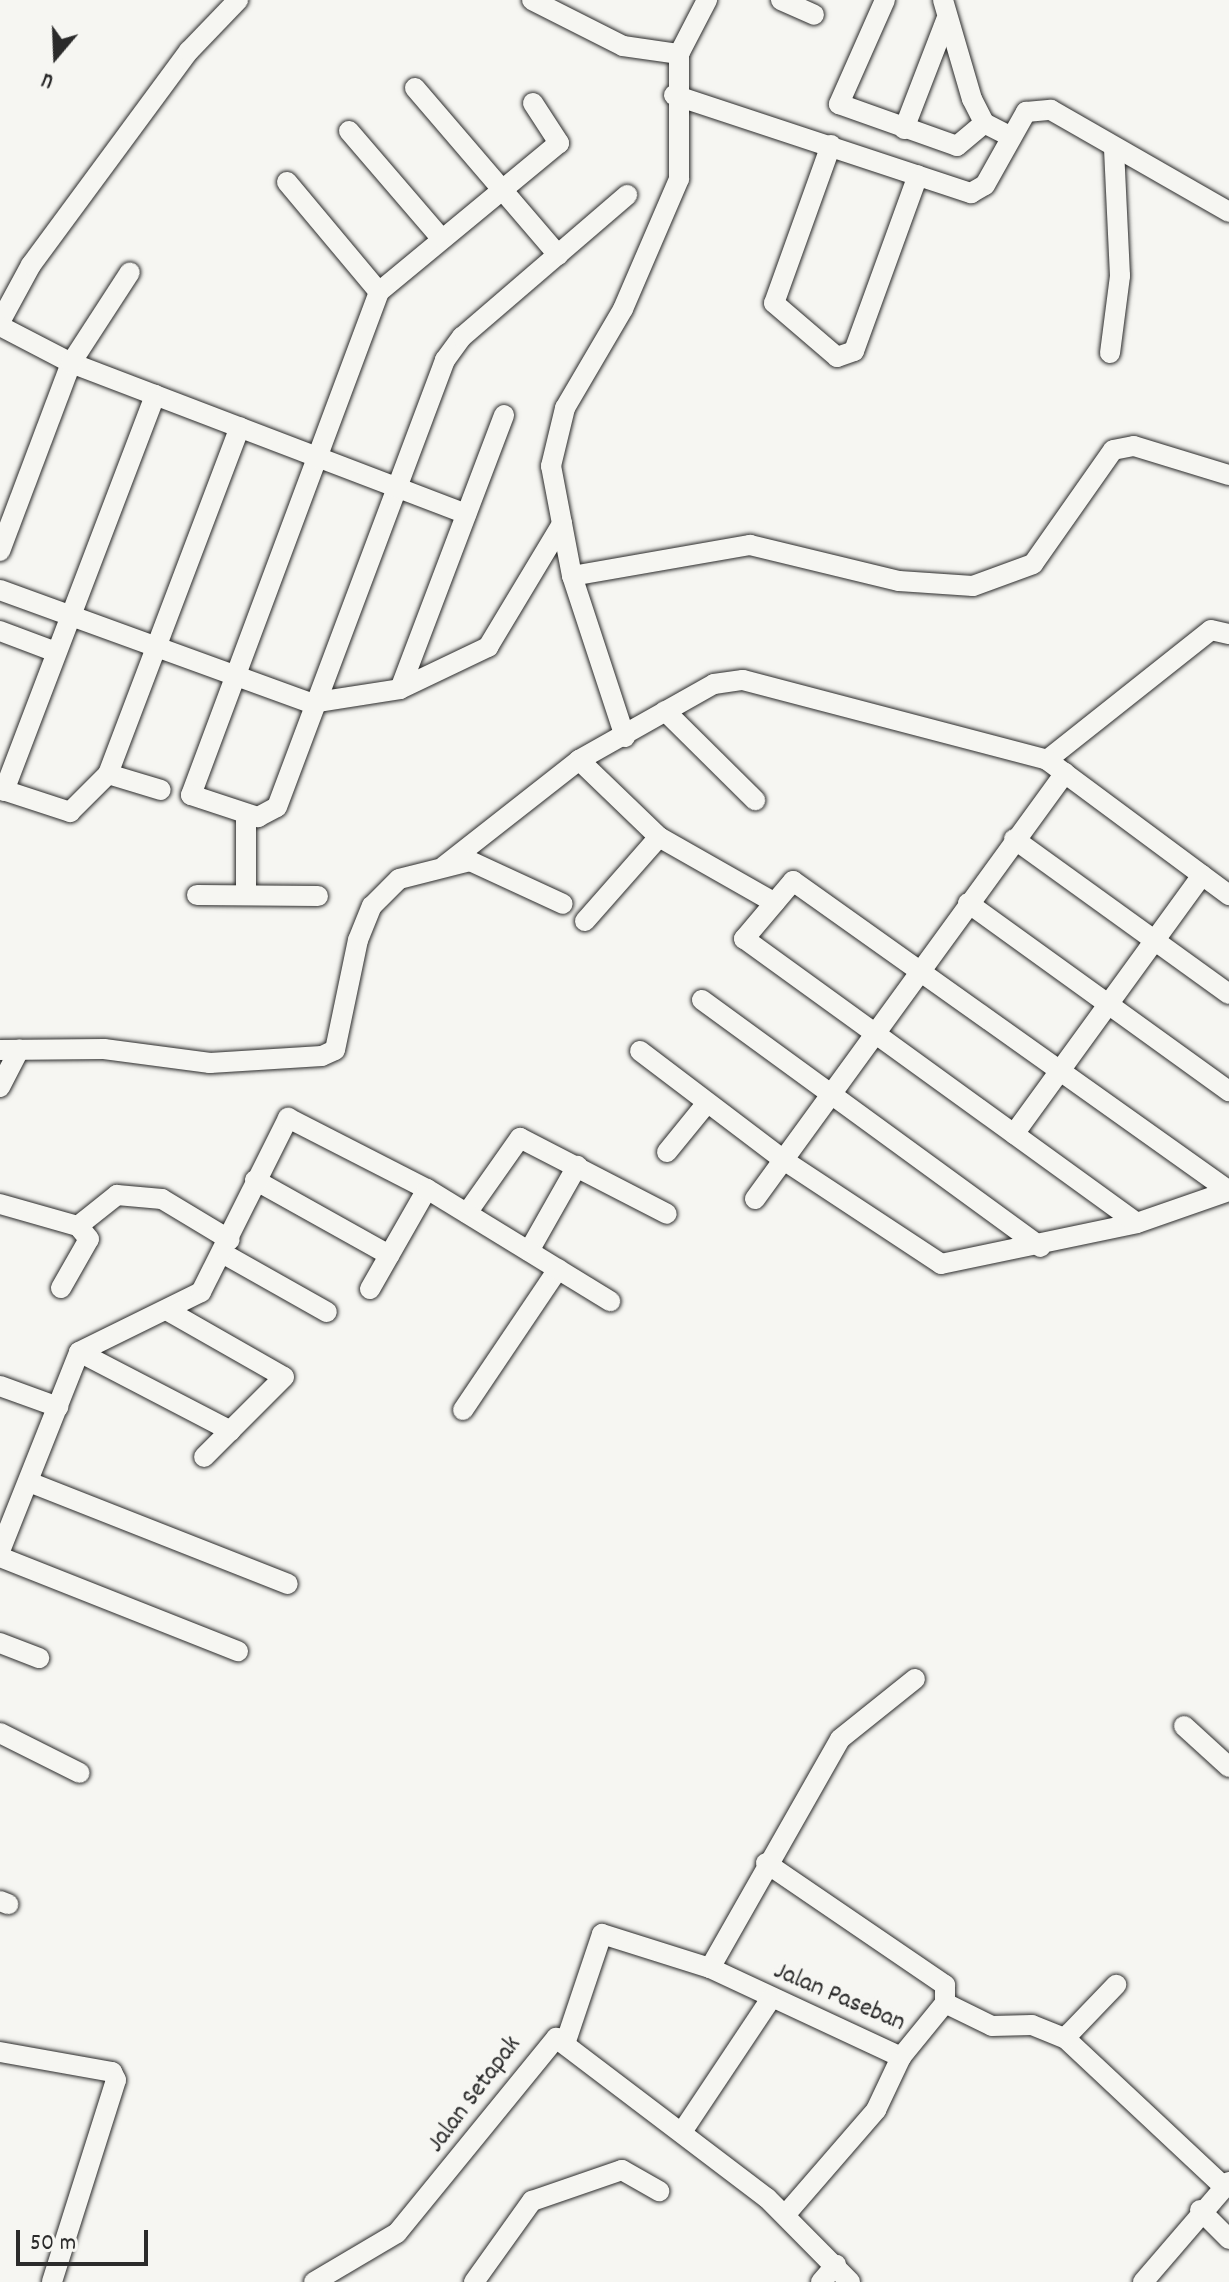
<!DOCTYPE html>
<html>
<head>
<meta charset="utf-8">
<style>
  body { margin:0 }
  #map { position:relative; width:1229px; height:2282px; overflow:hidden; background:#f6f6f2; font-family:Dekko,sans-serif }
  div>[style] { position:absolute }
  .roads { filter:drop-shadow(0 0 2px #2b2b2b) drop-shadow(0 0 2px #2b2b2b) }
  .minor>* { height:20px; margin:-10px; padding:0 10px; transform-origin:10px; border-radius:10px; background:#f6f6f2 }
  span { translate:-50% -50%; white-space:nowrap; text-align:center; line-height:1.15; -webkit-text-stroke:8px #f6f6f2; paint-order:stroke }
  .street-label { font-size:26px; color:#2b2b2b }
  .north { position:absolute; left:16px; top:16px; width:80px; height:80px; -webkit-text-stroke:6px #f6f6f2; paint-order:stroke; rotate:199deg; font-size:22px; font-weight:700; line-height:32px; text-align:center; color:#2b2b2b }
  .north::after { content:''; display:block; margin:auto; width:28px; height:36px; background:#2b2b2b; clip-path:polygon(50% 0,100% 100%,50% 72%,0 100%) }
  .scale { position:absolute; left:16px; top:2230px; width:132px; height:36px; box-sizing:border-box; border:4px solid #2b2b2b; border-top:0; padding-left:10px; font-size:24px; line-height:28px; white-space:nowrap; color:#2b2b2b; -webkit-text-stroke:6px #f6f6f2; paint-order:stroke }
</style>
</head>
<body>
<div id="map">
  <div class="roads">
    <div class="minor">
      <i style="left:532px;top:0;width:102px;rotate:26.8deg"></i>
      <i style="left:623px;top:46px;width:57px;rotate:8.1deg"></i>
      <i style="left:781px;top:0;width:36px;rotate:24deg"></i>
      <i style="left:885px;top:0;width:114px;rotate:113.9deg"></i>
      <i style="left:839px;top:104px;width:125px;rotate:19.6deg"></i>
      <i style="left:957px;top:146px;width:35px;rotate:-40deg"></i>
      <i style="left:943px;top:0;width:103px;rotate:73.7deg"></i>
      <i style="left:972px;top:99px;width:27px;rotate:63deg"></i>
      <i style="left:984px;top:123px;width:30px;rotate:27deg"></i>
      <i style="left:415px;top:88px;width:220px;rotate:49.4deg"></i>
      <i style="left:674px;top:95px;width:313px;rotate:18.3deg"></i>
      <i style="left:971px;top:193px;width:16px;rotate:-30deg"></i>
      <i style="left:985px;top:185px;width:84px;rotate:-60.7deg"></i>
      <i style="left:1026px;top:112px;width:25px;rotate:-5deg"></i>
      <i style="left:1051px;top:110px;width:205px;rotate:29.8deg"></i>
      <i style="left:533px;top:103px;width:48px;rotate:57deg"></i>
      <i style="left:559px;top:143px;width:234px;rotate:140.4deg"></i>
      <i style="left:379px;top:292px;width:537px;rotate:110.49deg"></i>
      <i style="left:191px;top:795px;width:71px;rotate:18.2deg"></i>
      <i style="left:258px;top:817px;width:21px;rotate:-28deg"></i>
      <i style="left:277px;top:807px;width:478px;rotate:-69.4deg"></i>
      <i style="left:445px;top:360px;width:29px;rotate:-54deg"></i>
      <i style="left:462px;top:337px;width:218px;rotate:-40.7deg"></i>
      <i style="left:904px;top:129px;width:117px;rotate:-68.9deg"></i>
      <i style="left:349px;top:131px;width:141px;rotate:49.3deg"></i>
      <i style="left:831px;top:145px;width:168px;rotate:109.8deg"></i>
      <i style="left:774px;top:303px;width:83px;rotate:40.6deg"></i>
      <i style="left:837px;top:357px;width:18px;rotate:-19deg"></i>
      <i style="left:854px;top:351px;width:187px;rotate:-70deg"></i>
      <i style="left:287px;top:182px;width:143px;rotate:50.1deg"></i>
      <i style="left:0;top:322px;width:65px;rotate:-61.5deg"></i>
      <i style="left:31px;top:265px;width:266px;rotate:-53.6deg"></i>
      <i style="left:189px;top:51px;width:71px;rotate:-46.1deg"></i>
      <i style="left:0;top:326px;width:80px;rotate:27.5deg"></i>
      <i style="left:71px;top:363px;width:423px;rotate:20.9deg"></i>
      <i style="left:1110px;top:353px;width:78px;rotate:-82.6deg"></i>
      <i style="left:1120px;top:276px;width:129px;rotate:-92.7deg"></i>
      <i style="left:0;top:551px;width:201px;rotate:-69.3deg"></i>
      <i style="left:71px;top:363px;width:108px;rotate:-57deg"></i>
      <i style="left:572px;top:576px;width:181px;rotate:-9.9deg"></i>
      <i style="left:750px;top:545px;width:153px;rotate:13.6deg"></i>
      <i style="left:899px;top:581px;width:74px;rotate:3.9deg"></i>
      <i style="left:973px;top:586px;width:64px;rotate:-20.1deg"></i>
      <i style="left:1033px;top:564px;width:139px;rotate:-54.9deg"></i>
      <i style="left:1113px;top:450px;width:21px;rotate:-11deg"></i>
      <i style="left:1134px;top:446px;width:99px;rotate:17deg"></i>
      <i style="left:0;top:590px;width:331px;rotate:20deg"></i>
      <i style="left:311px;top:703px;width:90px;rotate:-8.9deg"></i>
      <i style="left:400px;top:689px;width:98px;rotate:-25.5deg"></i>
      <i style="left:488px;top:647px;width:144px;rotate:-59deg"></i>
      <i style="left:0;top:631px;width:60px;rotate:20.6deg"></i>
      <i style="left:400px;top:689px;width:293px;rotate:-69.2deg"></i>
      <i style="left:665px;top:711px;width:127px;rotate:44.7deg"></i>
      <i style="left:625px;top:737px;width:169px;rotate:-108.2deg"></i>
      <i style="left:572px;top:576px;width:112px;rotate:-100.8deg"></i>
      <i style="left:551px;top:466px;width:60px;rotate:-76.4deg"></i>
      <i style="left:565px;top:408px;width:115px;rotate:-59.6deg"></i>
      <i style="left:623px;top:309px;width:142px;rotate:-66.7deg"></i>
      <i style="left:679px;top:179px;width:125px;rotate:-90deg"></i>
      <i style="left:679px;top:54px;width:61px;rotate:-62.6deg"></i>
      <i style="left:579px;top:760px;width:111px;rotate:43.9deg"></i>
      <i style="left:659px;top:837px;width:133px;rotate:29.6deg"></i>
      <i style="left:1047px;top:760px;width:209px;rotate:-38.4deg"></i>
      <i style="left:1211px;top:630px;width:18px;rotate:13deg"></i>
      <i style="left:108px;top:774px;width:55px;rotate:16.8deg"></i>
      <i style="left:0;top:789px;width:74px;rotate:18.2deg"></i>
      <i style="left:70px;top:812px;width:54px;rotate:-45deg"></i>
      <i style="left:108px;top:774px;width:371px;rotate:-69.2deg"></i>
      <i style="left:4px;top:791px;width:424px;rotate:-69.1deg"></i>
      <i style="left:1014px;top:839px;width:265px;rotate:35.8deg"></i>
      <i style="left:444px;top:866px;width:172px;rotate:-38.1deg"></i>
      <i style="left:579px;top:760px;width:155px;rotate:-29.4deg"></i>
      <i style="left:714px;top:684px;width:29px;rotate:-8deg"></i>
      <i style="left:743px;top:680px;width:314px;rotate:14.7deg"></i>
      <i style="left:1047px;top:760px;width:227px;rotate:36.6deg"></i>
      <i style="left:197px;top:895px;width:121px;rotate:0.5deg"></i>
      <i style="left:246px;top:895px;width:80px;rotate:-90deg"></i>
      <i style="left:968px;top:903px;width:322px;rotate:35.8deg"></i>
      <i style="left:585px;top:921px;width:112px;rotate:-48.6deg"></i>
      <i style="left:702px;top:1000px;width:419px;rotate:36.1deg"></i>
      <i style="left:0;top:1050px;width:104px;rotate:-0.6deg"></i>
      <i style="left:104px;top:1049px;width:107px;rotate:7.5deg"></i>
      <i style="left:210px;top:1063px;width:112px;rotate:-3.6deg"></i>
      <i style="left:322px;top:1056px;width:14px;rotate:-25deg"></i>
      <i style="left:335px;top:1050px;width:112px;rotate:-78.2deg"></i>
      <i style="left:358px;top:940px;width:37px;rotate:-68deg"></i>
      <i style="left:372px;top:906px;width:38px;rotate:-45deg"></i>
      <i style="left:399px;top:879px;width:73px;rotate:-14.2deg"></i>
      <i style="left:470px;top:861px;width:102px;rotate:24.8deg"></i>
      <i style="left:640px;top:1051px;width:182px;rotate:37.2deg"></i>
      <i style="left:785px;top:1161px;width:187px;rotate:33.4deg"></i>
      <i style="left:941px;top:1264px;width:200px;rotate:-11.8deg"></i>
      <i style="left:1137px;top:1223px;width:97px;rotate:-19.2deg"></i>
      <i style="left:0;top:1087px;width:42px;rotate:-62.8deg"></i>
      <i style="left:1014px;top:1134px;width:320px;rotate:-54deg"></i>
      <i style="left:667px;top:1152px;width:63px;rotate:-50.8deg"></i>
      <i style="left:255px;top:1180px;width:154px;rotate:29.2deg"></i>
      <i style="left:755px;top:1199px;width:527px;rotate:-53.96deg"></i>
      <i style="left:0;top:1204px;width:81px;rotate:15.8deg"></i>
      <i style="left:467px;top:1213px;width:92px;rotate:-54.8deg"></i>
      <i style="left:520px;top:1138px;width:165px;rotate:27.3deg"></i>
      <i style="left:1137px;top:1223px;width:485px;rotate:-144.1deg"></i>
      <i style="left:744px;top:939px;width:76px;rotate:-49.8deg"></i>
      <i style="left:793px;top:881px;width:535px;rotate:35.41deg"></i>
      <i style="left:529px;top:1251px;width:98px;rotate:-60.5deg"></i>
      <i style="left:224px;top:1254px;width:118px;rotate:29.4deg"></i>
      <i style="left:61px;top:1288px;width:56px;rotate:-60.3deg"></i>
      <i style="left:89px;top:1239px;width:17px;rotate:-130deg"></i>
      <i style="left:78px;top:1226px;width:50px;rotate:-38.5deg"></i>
      <i style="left:117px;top:1195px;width:45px;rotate:5.1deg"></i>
      <i style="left:162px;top:1199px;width:79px;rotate:31.1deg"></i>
      <i style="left:370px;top:1289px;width:115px;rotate:-60.3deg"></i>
      <i style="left:170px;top:1312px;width:131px;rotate:29.7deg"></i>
      <i style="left:284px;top:1377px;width:113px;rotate:135deg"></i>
      <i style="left:79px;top:1352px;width:171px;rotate:27.5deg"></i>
      <i style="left:0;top:1386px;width:62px;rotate:19.9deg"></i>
      <i style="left:463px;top:1410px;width:170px;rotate:-56deg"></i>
      <i style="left:29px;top:1482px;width:278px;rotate:21.5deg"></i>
      <i style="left:0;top:1551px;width:214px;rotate:-68.3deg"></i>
      <i style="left:79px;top:1352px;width:136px;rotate:-26.2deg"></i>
      <i style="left:201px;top:1292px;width:195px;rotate:-63.4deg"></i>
      <i style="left:288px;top:1118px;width:156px;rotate:27.1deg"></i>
      <i style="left:427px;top:1189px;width:215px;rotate:31.5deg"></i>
      <i style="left:0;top:1557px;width:256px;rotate:21.6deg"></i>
      <i style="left:0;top:1643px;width:42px;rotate:21deg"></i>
      <i style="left:1184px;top:1726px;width:61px;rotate:42.3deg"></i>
      <i style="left:0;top:1733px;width:89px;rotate:26.6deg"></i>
      <i style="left:766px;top:1863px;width:217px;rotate:34.3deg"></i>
      <i style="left:945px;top:1985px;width:18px;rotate:90deg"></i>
      <i style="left:0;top:1901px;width:9px;rotate:21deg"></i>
      <i style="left:710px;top:1968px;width:263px;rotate:-60.4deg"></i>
      <i style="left:840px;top:1739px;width:96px;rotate:-38.7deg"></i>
      <i style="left:1065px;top:2038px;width:216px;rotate:43.1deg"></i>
      <i style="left:566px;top:2041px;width:113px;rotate:-71.4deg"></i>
      <i style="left:602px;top:1934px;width:113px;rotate:17.5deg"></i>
      <i style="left:710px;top:1968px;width:211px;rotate:25deg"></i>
      <i style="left:901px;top:2057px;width:70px;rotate:-50.8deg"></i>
      <i style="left:945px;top:2003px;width:52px;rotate:26.1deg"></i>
      <i style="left:992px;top:2026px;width:40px;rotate:-1.4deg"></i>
      <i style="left:1032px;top:2025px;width:35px;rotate:22deg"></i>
      <i style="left:1065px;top:2038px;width:74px;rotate:-46.1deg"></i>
      <i style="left:0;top:2052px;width:114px;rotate:10.1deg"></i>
      <i style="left:112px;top:2072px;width:9px;rotate:63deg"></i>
      <i style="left:116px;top:2080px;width:212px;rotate:107.6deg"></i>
      <i style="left:682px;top:2132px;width:159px;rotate:-56.3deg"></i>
      <i style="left:1200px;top:2210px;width:41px;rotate:45deg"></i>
      <i style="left:786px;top:2214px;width:138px;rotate:-49.1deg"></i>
      <i style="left:876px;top:2110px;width:59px;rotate:-64.7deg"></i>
      <i style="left:314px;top:2282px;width:96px;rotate:-30.6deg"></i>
      <i style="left:397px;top:2233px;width:252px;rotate:-50.8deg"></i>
      <i style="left:556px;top:2038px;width:265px;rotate:37.2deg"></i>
      <i style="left:767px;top:2198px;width:118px;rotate:45.3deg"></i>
      <i style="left:474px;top:2282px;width:100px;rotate:-54.4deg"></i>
      <i style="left:532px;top:2201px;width:95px;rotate:-19deg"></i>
      <i style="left:622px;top:2170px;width:43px;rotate:29.6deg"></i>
      <i style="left:821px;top:2282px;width:23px;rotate:-49deg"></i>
      <i style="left:1143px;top:2282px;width:132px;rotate:-49.3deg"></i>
    </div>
  </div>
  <div class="street-label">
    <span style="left:839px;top:1998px;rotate:23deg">Jalan Paseban</span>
    <span style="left:475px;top:2095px;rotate:-53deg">Jalan Setapak</span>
  </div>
  <div class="north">U</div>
  <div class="scale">50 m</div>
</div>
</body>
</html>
